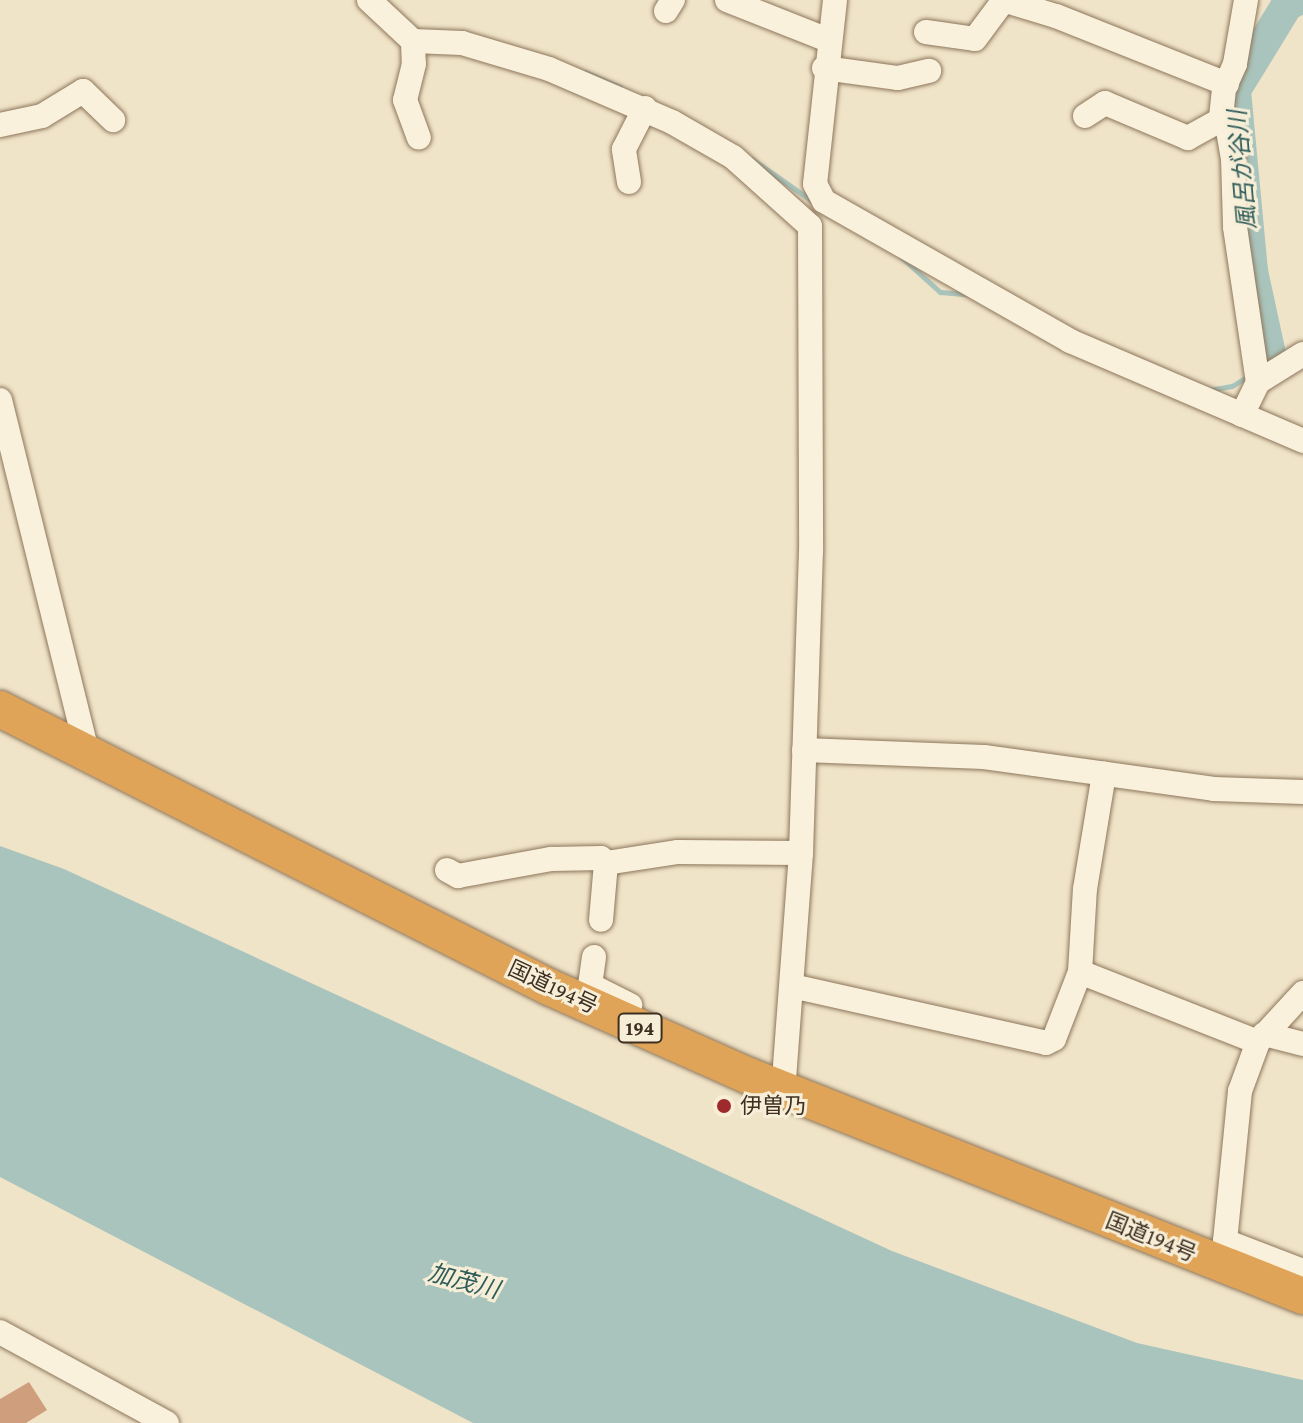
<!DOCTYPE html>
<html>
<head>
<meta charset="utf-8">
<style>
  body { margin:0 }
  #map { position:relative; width:1303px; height:1423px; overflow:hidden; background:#f0e4c8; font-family:"Crimson Pro","Noto Sans JP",serif }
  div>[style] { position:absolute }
  .water>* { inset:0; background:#a9c4bc }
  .stream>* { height:5px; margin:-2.5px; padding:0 2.5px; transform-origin:2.5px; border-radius:2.5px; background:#a9c4bc }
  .river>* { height:32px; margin:-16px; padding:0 16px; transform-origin:16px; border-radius:16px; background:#a9c4bc }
  .building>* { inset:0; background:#cf9f7d }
  .roads { filter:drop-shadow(0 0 2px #8d765c) drop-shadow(0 0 2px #8d765c) }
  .minor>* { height:24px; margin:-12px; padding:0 12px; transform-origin:12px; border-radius:12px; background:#faf1dc }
  .highway>* { height:36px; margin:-18px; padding:0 18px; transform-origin:18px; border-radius:18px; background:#e0a458 }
  .dots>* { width:22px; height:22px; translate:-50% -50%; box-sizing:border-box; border:4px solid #f7eed8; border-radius:50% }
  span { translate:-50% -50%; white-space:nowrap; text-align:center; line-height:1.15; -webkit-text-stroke:6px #f7eed8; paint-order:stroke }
  .shield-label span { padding:2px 6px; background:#f7eed8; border:2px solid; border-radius:6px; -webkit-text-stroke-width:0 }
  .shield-label { font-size:20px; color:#3d2e20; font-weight:700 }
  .street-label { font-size:22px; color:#3d2e20 }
  .poi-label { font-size:22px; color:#3d2e20 }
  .left { translate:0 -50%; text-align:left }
  .water-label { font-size:24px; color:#2f5d5a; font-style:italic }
</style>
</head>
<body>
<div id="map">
  <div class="water">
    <i style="clip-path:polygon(0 846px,64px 869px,892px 1251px,1137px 1343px,1303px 1380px,1303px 1423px,473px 1423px,0 1177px)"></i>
  </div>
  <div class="stream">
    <i style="left:585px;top:72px;width:38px;rotate:23deg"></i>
    <i style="left:752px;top:159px;width:73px;rotate:35deg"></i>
    <i style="left:900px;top:256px;width:54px;rotate:42deg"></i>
    <i style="left:940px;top:292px;width:32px;rotate:5deg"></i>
    <i style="left:1262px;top:366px;width:42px;rotate:-30.3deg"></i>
    <i style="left:1209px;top:390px;width:23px;rotate:-10deg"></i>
    <i style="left:1232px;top:386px;width:22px;rotate:-32deg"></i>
  </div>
  <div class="river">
    <i style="left:1271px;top:359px;width:90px;rotate:-102.2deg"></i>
    <i style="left:1252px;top:271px;width:182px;rotate:-95.4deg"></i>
    <i style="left:1235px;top:90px;width:100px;rotate:-58.5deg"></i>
    <i style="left:1287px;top:5px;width:11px;rotate:-27deg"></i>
  </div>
  <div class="building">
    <i style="clip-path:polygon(29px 1382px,47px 1410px,26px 1423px,0 1423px,0 1399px)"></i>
  </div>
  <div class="roads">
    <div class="minor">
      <i style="left:369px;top:0;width:60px;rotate:43deg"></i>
      <i style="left:413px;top:41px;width:49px;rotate:2.3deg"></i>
      <i style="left:462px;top:43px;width:91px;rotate:16.6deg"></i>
      <i style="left:549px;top:69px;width:134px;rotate:23.3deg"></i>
      <i style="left:672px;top:122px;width:70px;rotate:29.8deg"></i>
      <i style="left:733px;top:157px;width:103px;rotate:41.9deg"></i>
      <i style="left:810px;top:226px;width:325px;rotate:89.8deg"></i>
      <i style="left:811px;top:551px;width:302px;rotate:91.9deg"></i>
      <i style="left:801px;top:853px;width:238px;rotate:94.3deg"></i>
      <i style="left:727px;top:0;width:109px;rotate:21.6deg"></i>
      <i style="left:835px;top:0;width:185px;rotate:96.2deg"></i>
      <i style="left:815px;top:184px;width:19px;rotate:62deg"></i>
      <i style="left:824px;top:201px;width:283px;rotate:29.6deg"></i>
      <i style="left:1070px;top:341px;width:254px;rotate:23.2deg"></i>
      <i style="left:1003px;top:0;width:55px;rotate:16.8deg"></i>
      <i style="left:1056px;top:16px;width:184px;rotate:21.7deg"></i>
      <i style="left:1246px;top:0;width:65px;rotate:99.8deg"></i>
      <i style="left:1235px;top:64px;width:27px;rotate:114deg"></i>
      <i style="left:1224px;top:89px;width:31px;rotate:96deg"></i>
      <i style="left:1221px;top:120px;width:8px;rotate:40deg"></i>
      <i style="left:1227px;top:125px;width:34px;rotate:80deg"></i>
      <i style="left:1233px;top:158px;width:69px;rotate:88.3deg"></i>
      <i style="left:1235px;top:227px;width:157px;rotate:81.6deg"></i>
      <i style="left:666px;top:11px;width:13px;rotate:-58deg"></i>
      <i style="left:926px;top:32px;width:49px;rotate:8.1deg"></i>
      <i style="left:975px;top:39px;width:49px;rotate:-53.4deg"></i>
      <i style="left:413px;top:41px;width:23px;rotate:88deg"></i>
      <i style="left:414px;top:64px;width:37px;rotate:104deg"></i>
      <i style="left:405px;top:100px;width:40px;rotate:69.8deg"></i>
      <i style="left:824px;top:68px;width:75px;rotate:7.7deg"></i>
      <i style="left:898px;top:78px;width:32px;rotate:-13deg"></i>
      <i style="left:1085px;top:116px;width:24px;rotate:-33deg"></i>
      <i style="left:1105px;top:103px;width:90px;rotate:22.9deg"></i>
      <i style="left:1188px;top:138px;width:38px;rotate:-29deg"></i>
      <i style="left:0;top:125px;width:43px;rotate:-12.1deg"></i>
      <i style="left:42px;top:116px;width:48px;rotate:-31.4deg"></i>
      <i style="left:83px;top:91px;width:42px;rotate:44deg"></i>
      <i style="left:629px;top:182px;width:33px;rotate:-99deg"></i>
      <i style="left:624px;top:149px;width:46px;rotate:-62.9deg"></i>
      <i style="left:0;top:400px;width:366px;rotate:76.1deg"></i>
      <i style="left:1242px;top:415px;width:37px;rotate:-64deg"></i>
      <i style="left:1258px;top:382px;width:53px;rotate:-31.9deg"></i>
      <i style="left:804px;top:750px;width:180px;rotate:2.2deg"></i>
      <i style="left:984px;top:757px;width:232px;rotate:7.9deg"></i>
      <i style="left:1214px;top:789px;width:89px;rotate:1.9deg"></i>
      <i style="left:606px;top:863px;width:73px;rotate:-8.7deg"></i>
      <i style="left:678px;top:852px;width:123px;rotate:0.5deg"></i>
      <i style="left:447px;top:870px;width:13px;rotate:29deg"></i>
      <i style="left:458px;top:876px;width:95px;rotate:-10.4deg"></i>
      <i style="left:551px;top:859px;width:50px;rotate:-1.1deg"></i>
      <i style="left:601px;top:858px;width:7px;rotate:45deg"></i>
      <i style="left:606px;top:863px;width:57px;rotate:95deg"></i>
      <i style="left:594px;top:957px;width:28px;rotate:98deg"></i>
      <i style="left:590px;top:985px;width:45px;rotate:26.6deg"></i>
      <i style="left:1080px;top:972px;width:191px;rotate:21.5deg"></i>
      <i style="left:792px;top:986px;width:260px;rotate:12.6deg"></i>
      <i style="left:1046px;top:1043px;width:9px;rotate:-27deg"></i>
      <i style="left:1054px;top:1039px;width:72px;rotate:-68.8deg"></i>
      <i style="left:1080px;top:972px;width:83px;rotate:-86.6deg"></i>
      <i style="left:1085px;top:889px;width:117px;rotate:-80.6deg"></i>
      <i style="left:1303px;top:993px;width:67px;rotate:132.6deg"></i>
      <i style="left:1258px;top:1042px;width:52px;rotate:110.2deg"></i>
      <i style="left:1240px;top:1091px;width:151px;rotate:95.7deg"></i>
      <i style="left:1225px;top:1241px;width:84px;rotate:21deg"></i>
      <i style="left:1264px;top:1034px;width:40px;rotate:14.4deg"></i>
      <i style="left:0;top:1332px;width:190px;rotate:28.6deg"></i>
    </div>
    <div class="highway">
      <i style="left:0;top:709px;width:615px;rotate:26.86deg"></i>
      <i style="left:549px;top:987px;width:219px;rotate:24deg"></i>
      <i style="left:749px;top:1076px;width:596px;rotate:21.66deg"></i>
    </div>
  </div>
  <div class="dots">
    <i style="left:724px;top:1106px;background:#9e2a2b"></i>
  </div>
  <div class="shield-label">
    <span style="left:640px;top:1028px">194</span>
  </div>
  <div class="street-label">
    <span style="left:553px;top:987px;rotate:25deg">国道194号</span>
    <span style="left:1151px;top:1237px;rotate:22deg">国道194号</span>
  </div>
  <div class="poi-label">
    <span class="left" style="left:740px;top:1106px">伊曽乃</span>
  </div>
  <div class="water-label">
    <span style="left:1242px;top:170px;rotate:-95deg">風呂が谷川</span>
    <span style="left:464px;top:1281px;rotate:15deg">加茂川</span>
  </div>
</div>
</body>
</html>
